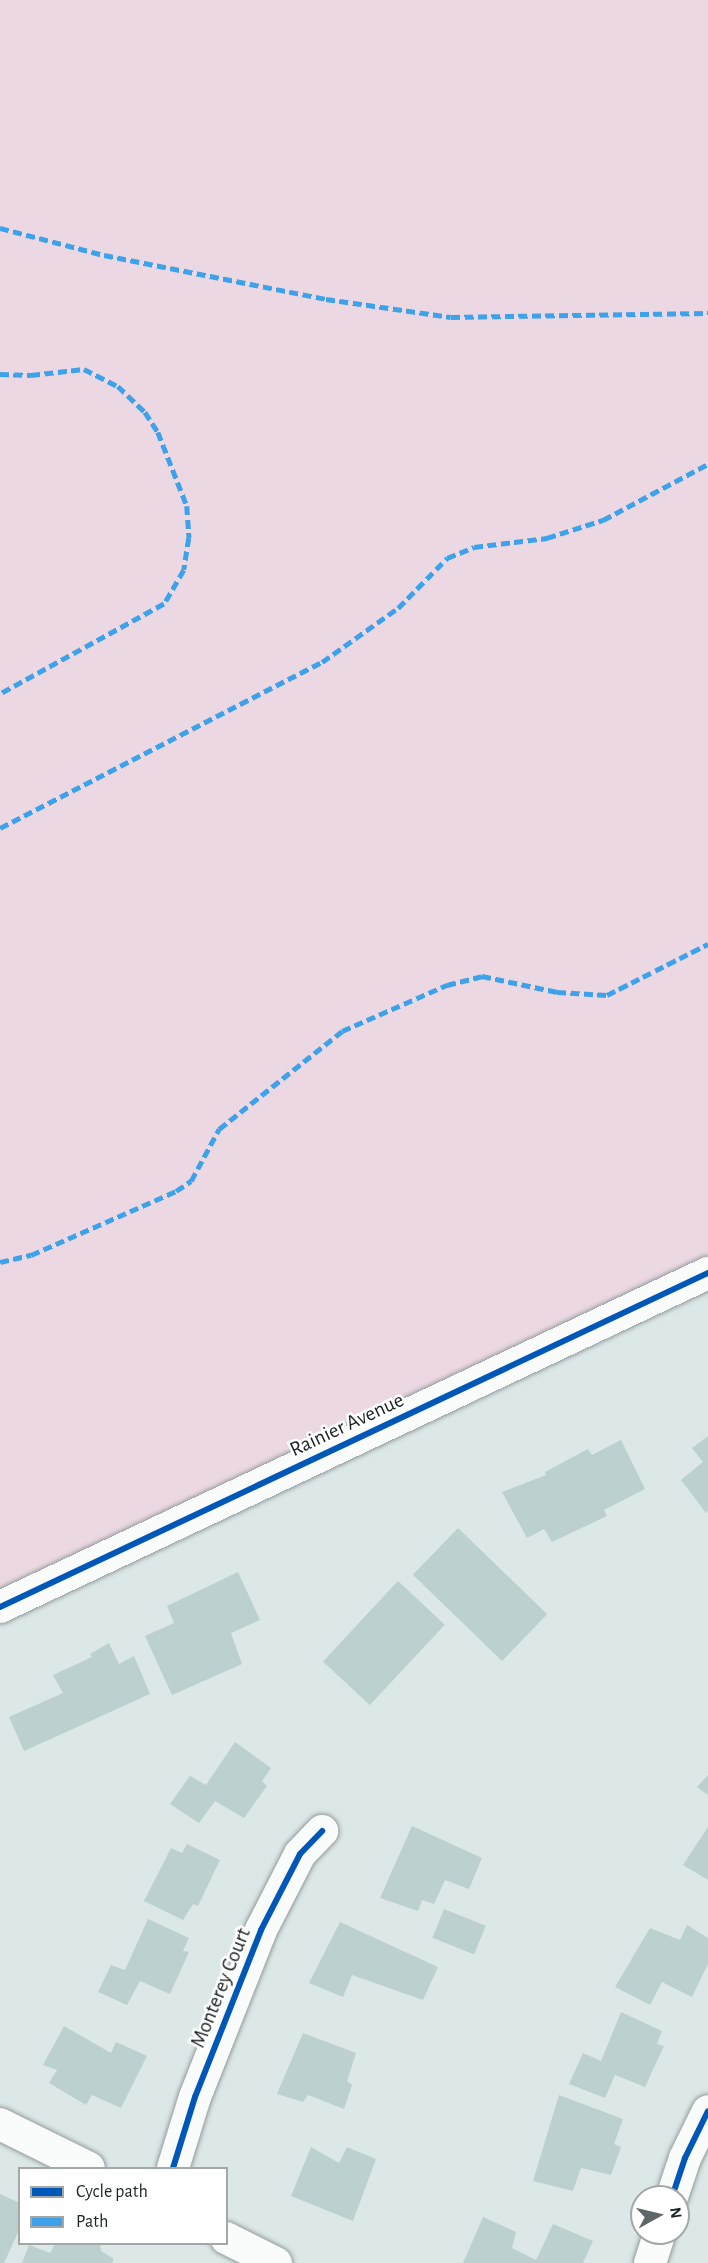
<!DOCTYPE html>
<html>
<head>
<meta charset="utf-8">
<style>
  body { margin:0 }
  #map { position:relative; width:708px; height:2263px; overflow:hidden; background:#dce7e7; font-family:"Alegreya Sans",sans-serif }
  div>[style] { position:absolute }
  .green>* { inset:0; background:#ebd8e3 }
  .building>* { inset:0; background:#bcd0cf; transform-origin:0 0 }
  .roads { filter:drop-shadow(0 0 2px #939c9c) drop-shadow(0 0 2px #939c9c) }
  .minor>* { height:32px; margin:-16px; padding:0 16px; transform-origin:16px; border-radius:16px; background:#fafbfb }
  .quiet>* { height:4.5px; margin-top:-2.25px; transform-origin:0; background:repeating-linear-gradient(90deg,#3da2ea 0 9px,transparent 0 13.5px) }
  .cycleway>* { height:6px; margin:-3px; padding:0 3px; transform-origin:3px; border-radius:3px; background:#0057b8 }
  span { translate:-50% -50%; white-space:nowrap; text-align:center; line-height:1.15; -webkit-text-stroke:5px #fff; paint-order:stroke }
  .street-label { font-size:21px; color:#1a2222 }
  .legend { position:absolute; left:18px; top:2167px; width:210px; height:78px; box-sizing:border-box; background:#fff; border:2px solid #a3a7a7; margin:0; padding:8px 10px; list-style:none; font-size:18px; color:#1a2222 }
  .legend li { display:flex; align-items:center; gap:12px; height:30px }
  .legend b { width:30px; border:2px solid #a3a7a7 }
  .north { position:absolute; left:630px; top:2185px; width:60px; height:60px; box-sizing:border-box; background:#fff; border:2px solid #a3a7a7; border-radius:50%; rotate:82deg; font-size:16px; font-weight:700; line-height:24px; text-align:center; color:#1a2222 }
  .north::after { content:''; display:block; margin:auto; width:21px; height:27px; background:#5e6767; clip-path:polygon(50% 0,100% 100%,50% 72%,0 100%) }
</style>
</head>
<body>
<div id="map">
  <div class="green">
    <i style="clip-path:polygon(0 0,708px 0,708px 1272px,0 1607px)"></i>
  </div>
  <div class="building">
    <i style="clip-path:polygon(708px 1436px,708px 1511px,706px 1513px,681px 1480px,703px 1462px,692px 1448px)"></i>
    <i style="clip-path:polygon(621px 1440px,645px 1489px,604px 1510px,607px 1516px,552px 1542px,544px 1529px,527px 1538px,502px 1492px,546px 1475px,545px 1472px,588px 1449px,592px 1455px)"></i>
    <i style="left:458px;top:1528px;width:124px;height:65px;rotate:44deg"></i>
    <i style="clip-path:polygon(238px 1572px,260px 1620px,231px 1633px,242px 1664px,172px 1695px,145px 1636px,174px 1623px,167px 1606px)"></i>
    <i style="left:398px;top:1581px;width:64px;height:110px;rotate:43deg"></i>
    <i style="clip-path:polygon(109px 1643px,119px 1664px,134px 1656px,150px 1694px,24px 1751px,9px 1717px,63px 1693px,53px 1675px,92px 1657px,90px 1654px)"></i>
    <i style="clip-path:polygon(235px 1742px,271px 1768px,262px 1781px,267px 1786px,244px 1818px,215px 1801px,199px 1823px,170px 1804px,190px 1776px,206px 1785px)"></i>
    <i style="clip-path:polygon(708px 1775px,708px 1795px,697px 1787px)"></i>
    <i style="clip-path:polygon(412px 1826px,482px 1858px,469px 1889px,445px 1880px,434px 1904px,422px 1900px,418px 1911px,380px 1898px)"></i>
    <i style="clip-path:polygon(708px 1827px,708px 1880px,683px 1865px)"></i>
    <i style="clip-path:polygon(187px 1844px,220px 1860px,198px 1906px,193px 1904px,183px 1920px,144px 1901px,171px 1848px,182px 1853px)"></i>
    <i style="left:444px;top:1909px;width:45px;height:31px;rotate:22deg"></i>
    <i style="clip-path:polygon(148px 1919px,189px 1938px,183px 1951px,189px 1952px,170px 1994px,140px 1981px,127px 2005px,98px 1992px,111px 1965px,125px 1970px)"></i>
    <i style="clip-path:polygon(340px 1922px,438px 1967px,423px 2000px,352px 1975px,343px 1997px,309px 1983px)"></i>
    <i style="clip-path:polygon(687px 1925px,708px 1938px,708px 1964px,692px 1997px,662px 1982px,650px 2005px,615px 1987px,650px 1928px,680px 1940px)"></i>
    <i style="clip-path:polygon(621px 2012px,662px 2031px,657px 2044px,664px 2046px,645px 2087px,615px 2075px,605px 2098px,569px 2084px,583px 2053px,601px 2061px)"></i>
    <i style="clip-path:polygon(64px 2026px,111px 2053px,116px 2042px,147px 2056px,121px 2108px,92px 2095px,86px 2105px,49px 2083px,57px 2070px,43px 2065px)"></i>
    <i style="clip-path:polygon(303px 2033px,356px 2053px,347px 2081px,352px 2085px,344px 2109px,308px 2095px,303px 2102px,277px 2094px)"></i>
    <i style="clip-path:polygon(559px 2095px,623px 2119px,614px 2144px,621px 2147px,611px 2175px,581px 2168px,573px 2191px,533px 2181px)"></i>
    <i style="clip-path:polygon(311px 2147px,339px 2163px,347px 2147px,376px 2159px,353px 2221px,291px 2196px)"></i>
    <i style="clip-path:polygon(0 2194px,20px 2203px,20px 2228px,4px 2263px,0 2263px)"></i>
    <i style="clip-path:polygon(483px 2217px,516px 2232px,512px 2248px,536px 2260px,553px 2224px,593px 2241px,583px 2263px,463px 2263px)"></i>
    <i style="clip-path:polygon(55px 2244px,100px 2244px,101px 2251px,114px 2259px,112px 2263px,22px 2263px,29px 2245px,50px 2253px)"></i>
  </div>
  <div class="roads">
    <div class="minor">
      <i style="left:0;top:1607px;width:783px;rotate:-25.26deg"></i>
      <i style="left:0;top:2124px;width:99px;rotate:26.3deg"></i>
      <i style="left:173px;top:2168px;width:74px;rotate:-72.8deg"></i>
      <i style="left:195px;top:2097px;width:180px;rotate:-68.4deg"></i>
      <i style="left:261px;top:1930px;width:85px;rotate:-62.8deg"></i>
      <i style="left:300px;top:1854px;width:32px;rotate:-46deg"></i>
      <i style="left:672px;top:2197px;width:41px;rotate:-71.6deg"></i>
      <i style="left:685px;top:2158px;width:52px;rotate:-63.9deg"></i>
      <i style="left:226px;top:2238px;width:56px;rotate:26.6deg"></i>
      <i style="left:650px;top:2263px;width:32px;rotate:-72deg"></i>
    </div>
  </div>
  <div class="quiet">
    <i style="left:0;top:228px;width:107px;rotate:14.6deg"></i>
    <i style="left:104px;top:255px;width:226px;rotate:11.2deg"></i>
    <i style="left:326px;top:299px;width:126px;rotate:8.2deg"></i>
    <i style="left:451px;top:317px;width:257px;rotate:-0.9deg"></i>
    <i style="left:0;top:374px;width:31px;rotate:2deg"></i>
    <i style="left:31px;top:375px;width:53px;rotate:-6.5deg"></i>
    <i style="left:84px;top:369px;width:38px;rotate:27deg"></i>
    <i style="left:118px;top:386px;width:37px;rotate:44deg"></i>
    <i style="left:145px;top:412px;width:24px;rotate:57deg"></i>
    <i style="left:158px;top:432px;width:79px;rotate:68.6deg"></i>
    <i style="left:187px;top:506px;width:32px;rotate:86deg"></i>
    <i style="left:189px;top:538px;width:32px;rotate:99deg"></i>
    <i style="left:184px;top:570px;width:39px;rotate:120deg"></i>
    <i style="left:164px;top:604px;width:187px;rotate:151.2deg"></i>
    <i style="left:0;top:828px;width:362px;rotate:-27.3deg"></i>
    <i style="left:322px;top:662px;width:93px;rotate:-35.4deg"></i>
    <i style="left:398px;top:608px;width:70px;rotate:-45.6deg"></i>
    <i style="left:447px;top:558px;width:29px;rotate:-22deg"></i>
    <i style="left:474px;top:547px;width:74px;rotate:-7deg"></i>
    <i style="left:547px;top:538px;width:59px;rotate:-17.8deg"></i>
    <i style="left:603px;top:520px;width:119px;rotate:-28.1deg"></i>
    <i style="left:0;top:1262px;width:32px;rotate:-13deg"></i>
    <i style="left:31px;top:1255px;width:158px;rotate:-23.8deg"></i>
    <i style="left:176px;top:1191px;width:18px;rotate:-34deg"></i>
    <i style="left:191px;top:1181px;width:59px;rotate:-61.7deg"></i>
    <i style="left:219px;top:1129px;width:157px;rotate:-38.5deg"></i>
    <i style="left:342px;top:1031px;width:115px;rotate:-23.7deg"></i>
    <i style="left:447px;top:985px;width:36px;rotate:-14deg"></i>
    <i style="left:482px;top:976px;width:77px;rotate:12deg"></i>
    <i style="left:557px;top:992px;width:50px;rotate:3.4deg"></i>
    <i style="left:607px;top:995px;width:113px;rotate:-26.8deg"></i>
  </div>
  <div class="cycleway">
    <i style="left:0;top:1607px;width:783px;rotate:-25.26deg"></i>
    <i style="left:173px;top:2168px;width:74px;rotate:-72.8deg"></i>
    <i style="left:195px;top:2097px;width:180px;rotate:-68.4deg"></i>
    <i style="left:261px;top:1930px;width:85px;rotate:-62.8deg"></i>
    <i style="left:300px;top:1854px;width:32px;rotate:-46deg"></i>
    <i style="left:672px;top:2197px;width:41px;rotate:-71.6deg"></i>
    <i style="left:685px;top:2158px;width:52px;rotate:-63.9deg"></i>
  </div>
  <div class="street-label">
    <span style="left:347px;top:1425px;rotate:-25deg">Rainier Avenue</span>
    <span style="left:221px;top:1988px;rotate:-68deg">Monterey Court</span>
  </div>
  <ul class="legend">
  <li><b style="height:8px;background:#0057b8"></b>Cycle path</li>
  <li><b style="height:8px;background:#3da2ea"></b>Path</li>
  </ul>
  <div class="north">N</div>
</div>
</body>
</html>
